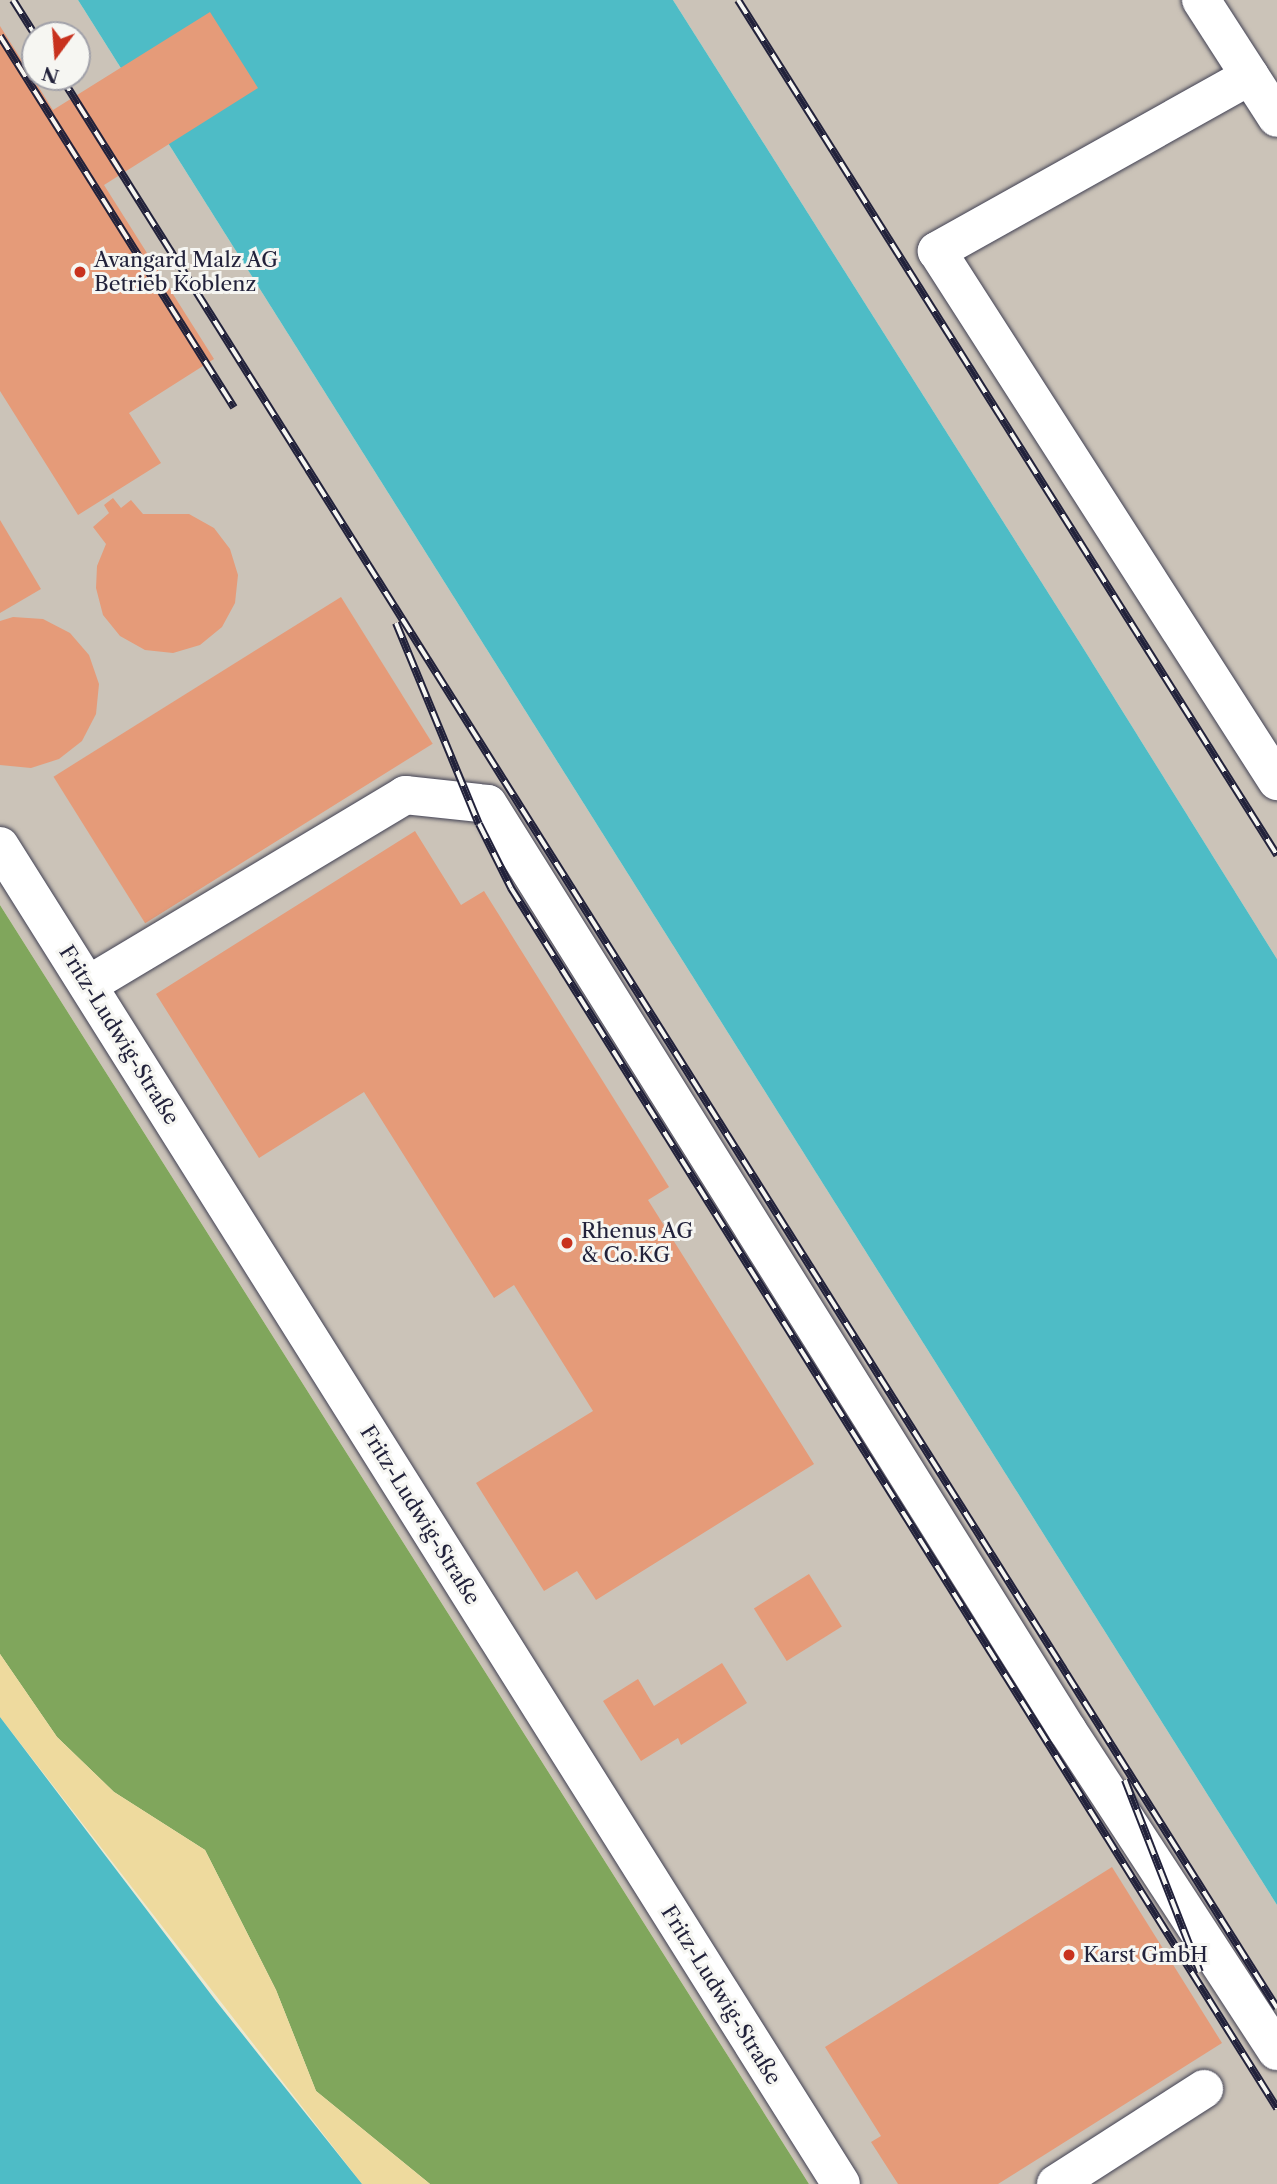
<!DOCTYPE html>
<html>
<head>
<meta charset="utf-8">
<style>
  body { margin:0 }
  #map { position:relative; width:1277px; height:2184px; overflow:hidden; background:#ede9d1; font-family:"Libre Caslon Text",serif }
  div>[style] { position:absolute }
  .industrial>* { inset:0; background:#cbc3b8 }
  .forest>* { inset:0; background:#80a65c }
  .sand>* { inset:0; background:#eeda9e }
  .water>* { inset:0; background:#4ebcc6 }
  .building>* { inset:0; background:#e59b79; transform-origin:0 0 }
  .roads { filter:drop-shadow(0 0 2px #404052) drop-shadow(0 0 2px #404052) }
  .minor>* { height:38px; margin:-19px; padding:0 19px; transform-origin:19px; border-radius:19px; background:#fff }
  .rail>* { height:8px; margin-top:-4px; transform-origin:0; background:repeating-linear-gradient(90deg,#f6f6f2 0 16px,#22223b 0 32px); box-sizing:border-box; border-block:2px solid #22223b }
  .dots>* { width:19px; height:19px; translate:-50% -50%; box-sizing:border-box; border:4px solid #f6f6f2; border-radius:50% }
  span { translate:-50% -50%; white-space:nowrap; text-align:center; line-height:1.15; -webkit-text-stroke:6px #f6f6f2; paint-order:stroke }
  .poi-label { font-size:21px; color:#22223b }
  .left { translate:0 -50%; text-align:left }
  .street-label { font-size:21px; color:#22223b }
  .north { position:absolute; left:21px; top:21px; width:70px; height:70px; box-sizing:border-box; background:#f6f6f2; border:2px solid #a1a1a9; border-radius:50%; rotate:196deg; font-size:19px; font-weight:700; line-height:28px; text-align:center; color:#22223b }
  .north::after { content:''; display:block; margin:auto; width:24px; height:32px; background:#c8321e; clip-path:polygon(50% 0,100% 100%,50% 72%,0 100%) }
</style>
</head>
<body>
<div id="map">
  <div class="industrial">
    <i style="clip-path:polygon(evenodd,0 0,78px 0,1277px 1905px,1277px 2184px,809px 2184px,0 905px,0 0,35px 35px,77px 35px,77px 77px,35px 77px,35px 35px)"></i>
    <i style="clip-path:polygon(673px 0,1277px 0,1277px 959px,1080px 643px)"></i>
  </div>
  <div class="forest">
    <i style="clip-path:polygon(0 905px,809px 2184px,430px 2184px,316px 2091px,276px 1990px,205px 1850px,114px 1792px,57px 1737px,0 1654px)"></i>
  </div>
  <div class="sand">
    <i style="clip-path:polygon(0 1654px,57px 1737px,114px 1792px,205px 1850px,276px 1990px,316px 2091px,430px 2184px,362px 2184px,0 1717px)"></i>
  </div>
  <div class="water">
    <i style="clip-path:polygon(78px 0,673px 0,1080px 643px,1277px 959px,1277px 1905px)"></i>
    <i style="clip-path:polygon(0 1717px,216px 2001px,362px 2184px,0 2184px)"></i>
  </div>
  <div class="building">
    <i style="clip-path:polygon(210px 12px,258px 88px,104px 185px,214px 359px,129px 413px,161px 463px,78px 515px,0 391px,0 26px,53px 110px)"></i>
    <i style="clip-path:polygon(113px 498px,121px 508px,131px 500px,143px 514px,189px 514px,214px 528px,230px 549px,238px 575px,235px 603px,222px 627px,200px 645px,173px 653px,145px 650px,120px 636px,103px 615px,96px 588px,97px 566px,106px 544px,93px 527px,109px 513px,104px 505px)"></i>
    <i style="clip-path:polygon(0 520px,41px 589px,0 613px)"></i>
    <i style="left:341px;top:597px;width:173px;height:339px;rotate:58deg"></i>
    <i style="clip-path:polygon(13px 617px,43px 619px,70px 633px,89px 655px,99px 684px,96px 714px,82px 741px,59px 759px,31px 768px,0 765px,0 621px)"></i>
    <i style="clip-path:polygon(415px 831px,461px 905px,484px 891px,669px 1187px,648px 1200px,814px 1464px,596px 1600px,577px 1571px,544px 1591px,476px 1483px,593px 1411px,514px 1285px,494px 1298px,364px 1092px,259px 1158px,156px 994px)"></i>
    <i style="left:809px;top:1574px;width:62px;height:65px;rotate:58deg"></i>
    <i style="clip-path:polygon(722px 1663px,747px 1703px,681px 1745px,678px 1738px,641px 1761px,603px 1701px,638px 1679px,654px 1706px)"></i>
    <i style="clip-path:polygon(1112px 1867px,1222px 2043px,998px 2184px,898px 2184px,871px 2142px,881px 2136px,825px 2047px)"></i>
  </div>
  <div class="roads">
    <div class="minor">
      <i style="left:1201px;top:0;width:140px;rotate:57.2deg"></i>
      <i style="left:1250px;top:76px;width:359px;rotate:150.8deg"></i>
      <i style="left:937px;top:251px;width:630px;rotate:57.32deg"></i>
      <i style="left:0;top:846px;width:1580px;rotate:57.85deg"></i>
      <i style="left:88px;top:985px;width:370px;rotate:-30.9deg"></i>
      <i style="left:405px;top:795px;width:83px;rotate:6.2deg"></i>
      <i style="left:488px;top:804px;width:1093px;rotate:57.97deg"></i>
      <i style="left:1068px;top:1731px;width:382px;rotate:56.9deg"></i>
      <i style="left:1056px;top:2184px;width:176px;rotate:-32.7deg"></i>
    </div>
  </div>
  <div class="rail">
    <i style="left:13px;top:0;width:41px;rotate:57.8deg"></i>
    <i style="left:738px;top:0;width:1011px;rotate:57.77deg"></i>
    <i style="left:0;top:36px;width:439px;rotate:57.8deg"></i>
    <i style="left:61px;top:77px;width:2282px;rotate:57.8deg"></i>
    <i style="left:396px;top:623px;width:217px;rotate:67.6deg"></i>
    <i style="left:479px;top:824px;width:72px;rotate:63.4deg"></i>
    <i style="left:511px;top:888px;width:1441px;rotate:57.88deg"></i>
    <i style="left:1125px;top:1780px;width:206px;rotate:68.7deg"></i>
  </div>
  <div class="dots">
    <i style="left:80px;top:272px;background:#c8321e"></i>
    <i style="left:567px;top:1243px;background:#c8321e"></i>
    <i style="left:1069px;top:1955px;background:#c8321e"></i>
  </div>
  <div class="poi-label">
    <span class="left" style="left:94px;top:272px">Avangard Malz AG<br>Betrieb Koblenz</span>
    <span class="left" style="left:581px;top:1243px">Rhenus AG<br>&amp; Co.KG</span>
    <span class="left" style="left:1083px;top:1955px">Karst GmbH</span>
  </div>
  <div class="street-label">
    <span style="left:119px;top:1035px;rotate:58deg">Fritz-Ludwig-Straße</span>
    <span style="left:420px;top:1515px;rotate:58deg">Fritz-Ludwig-Straße</span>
    <span style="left:721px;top:1995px;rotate:58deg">Fritz-Ludwig-Straße</span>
  </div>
  <div class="north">N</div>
</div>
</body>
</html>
